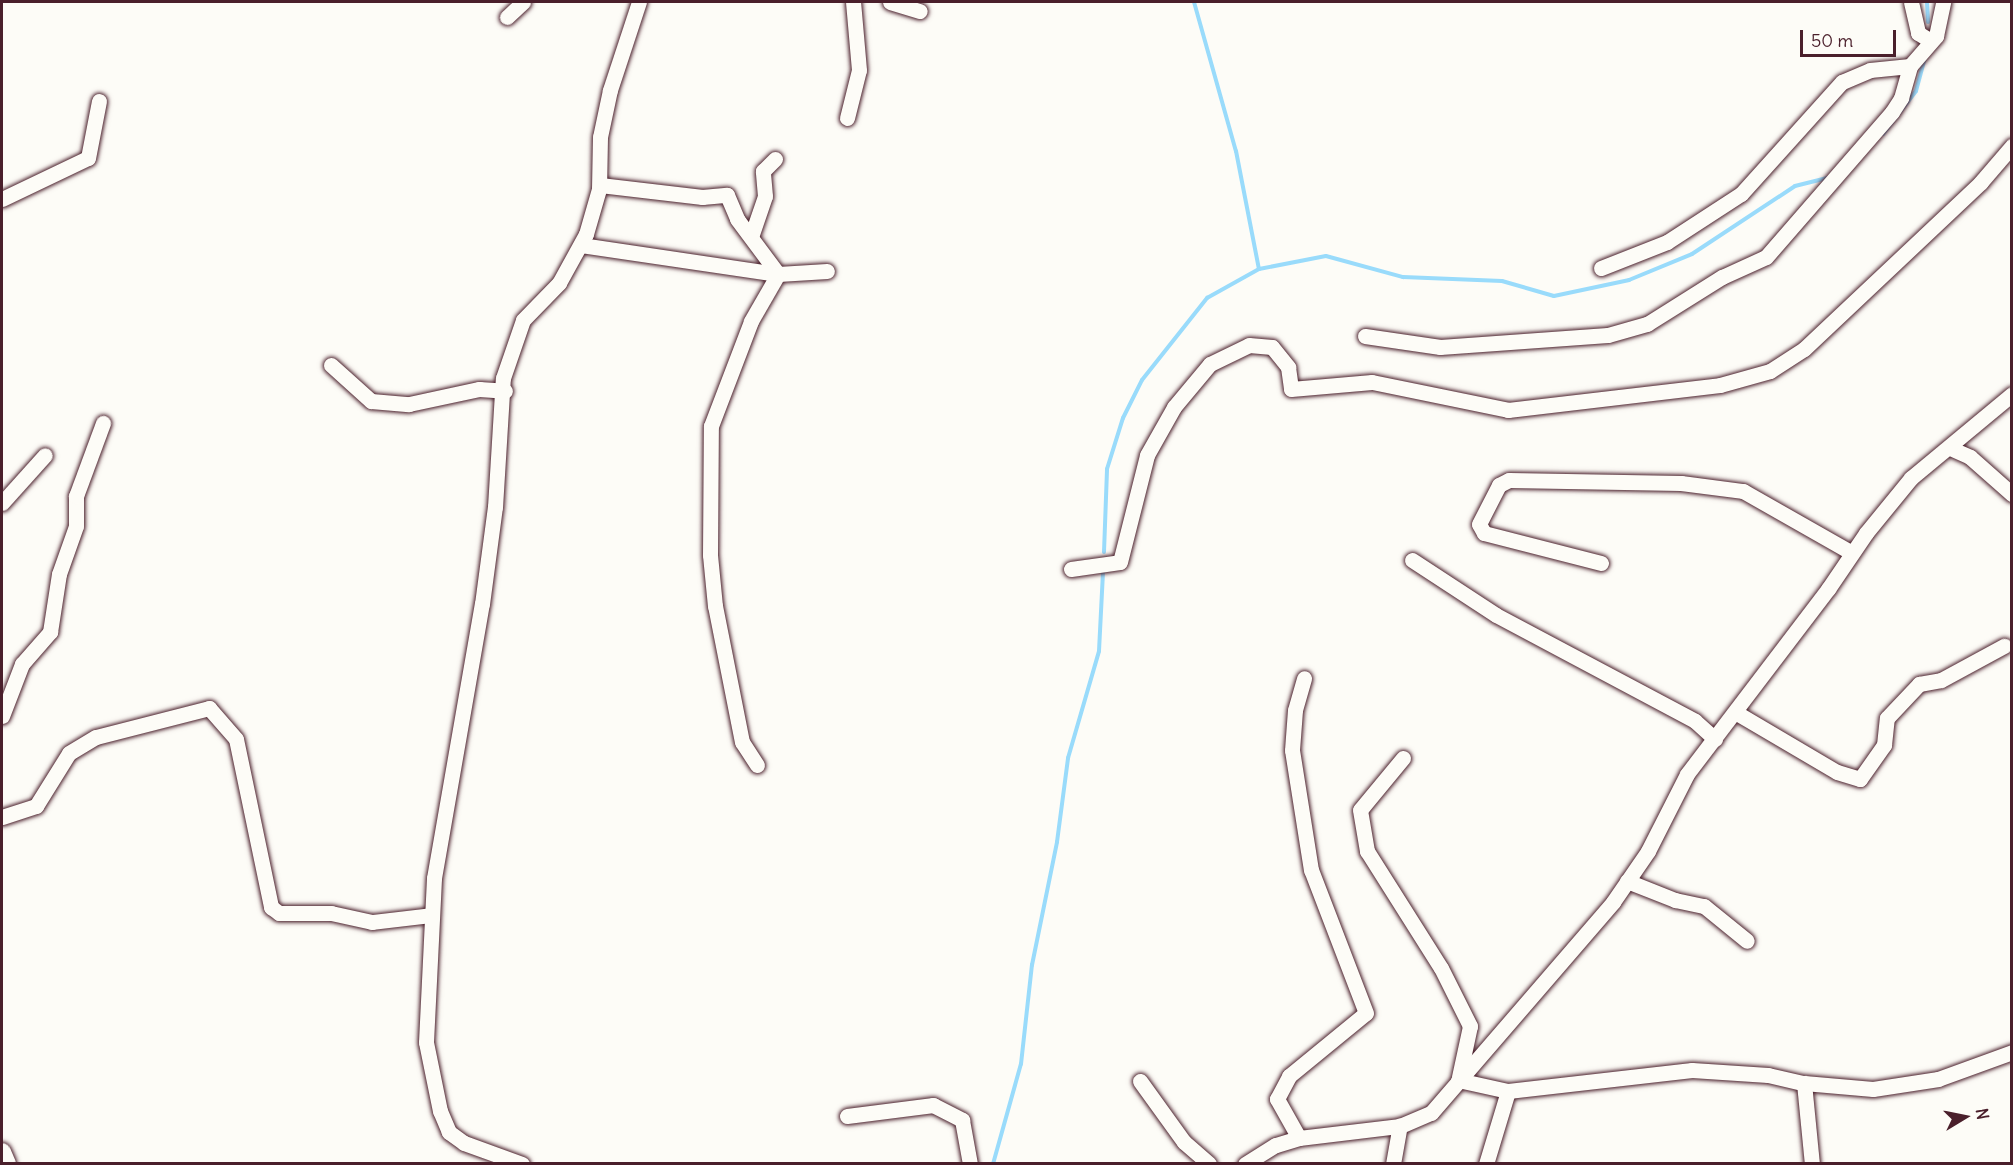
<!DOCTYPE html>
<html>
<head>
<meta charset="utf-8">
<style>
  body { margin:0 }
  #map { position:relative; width:2013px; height:1165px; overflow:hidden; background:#fdfcf7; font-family:Delius,sans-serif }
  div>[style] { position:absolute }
  .stream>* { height:4px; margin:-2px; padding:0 2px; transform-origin:2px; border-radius:2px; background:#99dbfb }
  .roads { filter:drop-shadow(0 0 2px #4a1f2b) drop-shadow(0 0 2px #4a1f2b) }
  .minor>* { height:15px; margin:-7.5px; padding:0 7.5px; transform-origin:7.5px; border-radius:7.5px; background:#fdfcf7 }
  .tertiary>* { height:18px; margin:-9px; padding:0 9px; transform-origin:9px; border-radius:9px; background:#fdfcf7 }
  span { translate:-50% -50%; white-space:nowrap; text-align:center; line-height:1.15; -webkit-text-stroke:6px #fdfcf7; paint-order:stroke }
  .frame { position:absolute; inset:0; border:3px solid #4a1f2b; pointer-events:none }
  .north { position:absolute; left:1935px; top:1087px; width:60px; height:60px; -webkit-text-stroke:4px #fdfcf7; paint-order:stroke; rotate:80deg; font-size:16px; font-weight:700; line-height:24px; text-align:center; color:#4a1f2b }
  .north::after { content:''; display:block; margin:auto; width:21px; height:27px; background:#4a1f2b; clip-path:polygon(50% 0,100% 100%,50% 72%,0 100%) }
  .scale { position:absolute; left:1800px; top:30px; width:96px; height:27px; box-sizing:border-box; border:3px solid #4a1f2b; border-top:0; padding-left:8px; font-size:18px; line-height:21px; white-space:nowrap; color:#4a1f2b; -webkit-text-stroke:4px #fdfcf7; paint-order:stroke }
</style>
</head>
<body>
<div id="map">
  <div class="stream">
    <i style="left:1194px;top:2px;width:155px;rotate:74.3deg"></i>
    <i style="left:1236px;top:151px;width:120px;rotate:79deg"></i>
    <i style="left:1927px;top:2px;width:20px;rotate:87deg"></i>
    <i style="left:1883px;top:134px;width:54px;rotate:-52.5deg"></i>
    <i style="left:1916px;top:91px;width:34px;rotate:-75deg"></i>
    <i style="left:1104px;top:552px;width:83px;rotate:-87.9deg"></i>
    <i style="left:1107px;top:469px;width:53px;rotate:-72.6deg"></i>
    <i style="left:1123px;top:418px;width:42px;rotate:-63.4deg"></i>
    <i style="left:1142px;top:380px;width:105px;rotate:-51.6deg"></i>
    <i style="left:1207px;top:298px;width:60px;rotate:-29.1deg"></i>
    <i style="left:1259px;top:269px;width:68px;rotate:-11deg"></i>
    <i style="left:1326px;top:256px;width:80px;rotate:15.3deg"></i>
    <i style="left:1403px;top:277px;width:99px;rotate:2.3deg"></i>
    <i style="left:1502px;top:281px;width:54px;rotate:16.1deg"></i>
    <i style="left:1554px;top:296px;width:77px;rotate:-12deg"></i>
    <i style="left:1629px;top:280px;width:68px;rotate:-22.4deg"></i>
    <i style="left:1692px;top:254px;width:123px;rotate:-33.4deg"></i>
    <i style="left:1795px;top:186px;width:34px;rotate:-14deg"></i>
    <i style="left:993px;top:1164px;width:104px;rotate:-74.4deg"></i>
    <i style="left:1021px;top:1064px;width:100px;rotate:-83.7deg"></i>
    <i style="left:1032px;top:965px;width:126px;rotate:-78.5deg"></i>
    <i style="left:1057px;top:842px;width:85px;rotate:-82.5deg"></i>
    <i style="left:1068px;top:758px;width:111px;rotate:-73.8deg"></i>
    <i style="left:1099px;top:651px;width:78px;rotate:-87.1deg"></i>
  </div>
  <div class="roads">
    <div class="minor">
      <i style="left:890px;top:2px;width:31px;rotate:17deg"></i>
      <i style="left:1911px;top:2px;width:32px;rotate:77deg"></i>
      <i style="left:1918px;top:33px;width:15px;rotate:32deg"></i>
      <i style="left:507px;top:17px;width:22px;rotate:-43deg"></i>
      <i style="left:847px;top:118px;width:49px;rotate:-76deg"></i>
      <i style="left:859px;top:70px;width:68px;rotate:-95deg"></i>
      <i style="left:600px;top:185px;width:103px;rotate:6.7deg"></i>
      <i style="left:702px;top:197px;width:25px;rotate:-5deg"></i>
      <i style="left:727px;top:195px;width:26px;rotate:67deg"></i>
      <i style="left:737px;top:219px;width:69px;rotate:53.3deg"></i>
      <i style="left:2px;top:199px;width:95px;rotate:-25.5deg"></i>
      <i style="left:88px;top:158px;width:58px;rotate:-79.1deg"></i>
      <i style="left:751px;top:237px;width:43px;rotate:-71.1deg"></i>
      <i style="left:765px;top:196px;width:25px;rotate:-95deg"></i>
      <i style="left:763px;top:171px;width:17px;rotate:-45deg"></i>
      <i style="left:581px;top:245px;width:199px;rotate:8.4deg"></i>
      <i style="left:778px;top:274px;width:49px;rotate:-3.5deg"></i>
      <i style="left:1601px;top:268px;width:71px;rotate:-21.5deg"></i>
      <i style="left:1667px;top:242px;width:88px;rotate:-33deg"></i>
      <i style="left:1741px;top:194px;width:151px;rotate:-48deg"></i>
      <i style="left:1842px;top:82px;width:30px;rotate:-23deg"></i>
      <i style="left:1870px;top:70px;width:40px;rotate:-5.7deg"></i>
      <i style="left:1910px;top:66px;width:40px;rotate:-49deg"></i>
      <i style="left:1936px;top:36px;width:35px;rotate:-78deg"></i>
      <i style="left:1365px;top:336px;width:76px;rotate:8.3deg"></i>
      <i style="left:1440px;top:347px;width:168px;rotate:-4.1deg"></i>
      <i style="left:1608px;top:335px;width:41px;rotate:-15.8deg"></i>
      <i style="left:1647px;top:324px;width:89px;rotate:-32.1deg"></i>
      <i style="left:1722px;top:277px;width:48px;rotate:-24.4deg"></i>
      <i style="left:1766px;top:257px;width:192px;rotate:-49deg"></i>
      <i style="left:1892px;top:112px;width:17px;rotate:-57deg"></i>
      <i style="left:1901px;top:98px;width:33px;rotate:-74deg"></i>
      <i style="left:331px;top:365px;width:54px;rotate:42deg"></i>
      <i style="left:371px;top:401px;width:38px;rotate:5deg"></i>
      <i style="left:409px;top:404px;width:72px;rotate:-12.1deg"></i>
      <i style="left:479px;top:389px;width:26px;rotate:4deg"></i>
      <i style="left:1950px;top:448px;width:22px;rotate:24deg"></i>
      <i style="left:1970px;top:457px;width:56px;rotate:41.4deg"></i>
      <i style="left:2px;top:503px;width:64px;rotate:-48.1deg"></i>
      <i style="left:1412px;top:560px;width:100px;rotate:33.2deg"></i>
      <i style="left:1496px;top:615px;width:225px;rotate:28deg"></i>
      <i style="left:1695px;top:721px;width:27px;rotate:42deg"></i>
      <i style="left:1601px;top:563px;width:121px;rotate:-165.6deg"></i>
      <i style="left:1484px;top:533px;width:10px;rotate:-119deg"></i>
      <i style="left:1479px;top:524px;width:44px;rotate:-62.9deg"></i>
      <i style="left:1499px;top:485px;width:11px;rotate:-27deg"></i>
      <i style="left:1509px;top:480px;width:172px;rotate:1deg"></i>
      <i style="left:1681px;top:483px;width:63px;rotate:7.4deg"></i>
      <i style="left:1743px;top:491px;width:125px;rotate:29.6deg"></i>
      <i style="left:1071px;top:569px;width:49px;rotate:-8.1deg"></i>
      <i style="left:1120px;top:562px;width:110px;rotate:-75.8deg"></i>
      <i style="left:1147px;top:455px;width:55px;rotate:-60.6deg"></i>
      <i style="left:1174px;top:407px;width:56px;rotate:-50.1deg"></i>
      <i style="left:1210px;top:364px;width:43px;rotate:-26deg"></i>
      <i style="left:1249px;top:345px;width:23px;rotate:5deg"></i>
      <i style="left:1272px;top:347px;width:26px;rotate:51deg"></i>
      <i style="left:1288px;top:367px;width:22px;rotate:82deg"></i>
      <i style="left:1291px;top:389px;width:81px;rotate:-4.9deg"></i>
      <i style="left:1372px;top:382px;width:139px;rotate:11.6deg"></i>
      <i style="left:1508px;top:410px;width:213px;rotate:-6.7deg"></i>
      <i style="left:1720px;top:385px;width:52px;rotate:-15.6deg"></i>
      <i style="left:1770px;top:371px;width:40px;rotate:-32.9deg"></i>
      <i style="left:1804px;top:349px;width:243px;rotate:-43.3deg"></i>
      <i style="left:1981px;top:182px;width:48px;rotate:-49.3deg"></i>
      <i style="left:1735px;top:712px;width:118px;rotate:30.5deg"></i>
      <i style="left:1837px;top:772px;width:24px;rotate:17deg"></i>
      <i style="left:1860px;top:779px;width:42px;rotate:-54.8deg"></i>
      <i style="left:1884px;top:745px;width:27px;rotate:-84deg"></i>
      <i style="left:1887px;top:718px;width:47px;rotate:-46.7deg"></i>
      <i style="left:1919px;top:684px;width:22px;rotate:-10deg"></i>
      <i style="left:1941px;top:680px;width:72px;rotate:-28.4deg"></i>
      <i style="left:2px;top:716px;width:56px;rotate:-69deg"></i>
      <i style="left:22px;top:664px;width:43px;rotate:-48.8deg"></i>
      <i style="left:50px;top:632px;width:59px;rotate:-81.2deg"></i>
      <i style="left:59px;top:574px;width:51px;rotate:-70.5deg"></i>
      <i style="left:76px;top:526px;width:30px;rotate:-90deg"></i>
      <i style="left:76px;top:496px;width:78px;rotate:-69.7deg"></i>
      <i style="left:1403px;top:758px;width:67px;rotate:129.6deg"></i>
      <i style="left:1360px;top:810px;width:42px;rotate:80.3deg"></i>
      <i style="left:1367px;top:851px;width:138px;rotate:57.7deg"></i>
      <i style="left:1441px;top:968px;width:65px;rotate:63.4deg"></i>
      <i style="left:1470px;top:1026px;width:52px;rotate:102.2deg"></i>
      <i style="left:757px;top:765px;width:27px;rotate:-123deg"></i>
      <i style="left:742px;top:742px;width:139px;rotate:-101.2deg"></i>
      <i style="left:715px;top:606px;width:51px;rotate:-95.6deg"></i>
      <i style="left:710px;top:555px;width:129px;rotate:-89.6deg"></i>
      <i style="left:711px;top:426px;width:112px;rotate:-69.1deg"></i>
      <i style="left:751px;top:321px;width:54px;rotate:-60.1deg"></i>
      <i style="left:2px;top:817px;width:36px;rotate:-18deg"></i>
      <i style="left:36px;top:806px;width:62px;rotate:-58.1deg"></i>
      <i style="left:69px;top:753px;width:31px;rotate:-31deg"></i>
      <i style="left:96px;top:737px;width:117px;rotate:-14.4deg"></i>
      <i style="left:209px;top:708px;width:41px;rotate:48.9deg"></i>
      <i style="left:236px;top:739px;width:172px;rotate:78.2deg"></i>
      <i style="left:271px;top:907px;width:10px;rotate:37deg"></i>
      <i style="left:279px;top:913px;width:52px"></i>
      <i style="left:331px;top:913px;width:42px;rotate:12.4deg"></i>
      <i style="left:372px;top:922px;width:60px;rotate:-6.7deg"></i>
      <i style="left:1627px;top:881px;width:52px;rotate:21.6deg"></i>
      <i style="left:1675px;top:900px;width:30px;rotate:12deg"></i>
      <i style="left:1704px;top:906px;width:55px;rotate:39.1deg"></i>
      <i style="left:1458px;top:1080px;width:51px;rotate:12.4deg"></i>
      <i style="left:1508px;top:1091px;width:185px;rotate:-6.5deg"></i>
      <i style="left:1692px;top:1070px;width:76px;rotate:3.8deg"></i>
      <i style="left:1768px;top:1075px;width:37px;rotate:13deg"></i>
      <i style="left:1804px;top:1083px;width:69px;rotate:5deg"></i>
      <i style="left:1873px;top:1089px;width:66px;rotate:-8.7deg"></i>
      <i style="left:1938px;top:1079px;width:79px;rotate:-20deg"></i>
      <i style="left:1140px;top:1081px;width:75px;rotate:54.2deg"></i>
      <i style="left:1184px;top:1142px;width:33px;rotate:41deg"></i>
      <i style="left:1804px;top:1083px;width:81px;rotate:84.4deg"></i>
      <i style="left:847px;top:1116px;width:87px;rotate:-7.3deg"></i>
      <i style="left:933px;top:1105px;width:33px;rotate:27deg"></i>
      <i style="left:962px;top:1120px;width:45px;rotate:79.7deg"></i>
      <i style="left:1299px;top:1138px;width:45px;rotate:-119.4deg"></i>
      <i style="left:1277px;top:1099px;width:26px;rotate:-62deg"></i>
      <i style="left:1289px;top:1076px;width:99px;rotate:-39.3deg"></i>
      <i style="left:1366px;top:1013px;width:153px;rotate:-111deg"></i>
      <i style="left:1311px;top:870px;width:121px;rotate:-99deg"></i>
      <i style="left:1292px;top:750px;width:40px;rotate:-85.7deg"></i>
      <i style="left:1295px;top:710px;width:33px;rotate:-74deg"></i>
      <i style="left:522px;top:1164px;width:62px;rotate:-160.1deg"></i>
      <i style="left:464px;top:1143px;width:19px;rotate:-144deg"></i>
      <i style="left:449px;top:1132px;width:23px;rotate:-113deg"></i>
      <i style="left:440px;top:1111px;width:70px;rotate:-101.5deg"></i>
      <i style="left:426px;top:1042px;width:164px;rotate:-87.2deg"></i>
      <i style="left:434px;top:878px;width:278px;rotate:-80.1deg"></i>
      <i style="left:482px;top:604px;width:98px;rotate:-82.4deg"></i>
      <i style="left:495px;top:507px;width:129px;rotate:-86.5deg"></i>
      <i style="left:503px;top:378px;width:61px;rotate:-71deg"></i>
      <i style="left:523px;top:320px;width:52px;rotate:-45.8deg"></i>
      <i style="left:559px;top:283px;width:56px;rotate:-61.1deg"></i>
      <i style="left:586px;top:234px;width:47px;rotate:-73.9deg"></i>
      <i style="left:599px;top:189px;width:52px;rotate:-88.9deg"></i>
      <i style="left:600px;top:137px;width:48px;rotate:-78deg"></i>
      <i style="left:610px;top:90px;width:93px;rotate:-71.8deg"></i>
      <i style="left:1245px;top:1164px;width:36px;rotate:-32deg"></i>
      <i style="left:1276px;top:1145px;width:24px;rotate:-17deg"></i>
      <i style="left:1299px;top:1138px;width:102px;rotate:-6.8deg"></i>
      <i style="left:1400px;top:1126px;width:34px;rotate:-23deg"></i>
      <i style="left:1431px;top:1113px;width:279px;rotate:-49.2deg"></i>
      <i style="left:1613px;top:902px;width:62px;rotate:-55.5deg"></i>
      <i style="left:1648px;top:851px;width:86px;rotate:-63.1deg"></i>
      <i style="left:1687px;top:774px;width:233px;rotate:-52.7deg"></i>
      <i style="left:1828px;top:589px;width:68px;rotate:-55.8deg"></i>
      <i style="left:1866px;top:533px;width:71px;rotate:-50.7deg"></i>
      <i style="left:1911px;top:478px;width:131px;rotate:-39.7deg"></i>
      <i style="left:1393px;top:1164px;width:39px;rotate:-80deg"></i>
      <i style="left:1486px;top:1164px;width:76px;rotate:-73.2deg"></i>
    </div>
    <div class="tertiary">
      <i style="left:2px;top:1152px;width:13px;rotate:67deg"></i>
    </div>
  </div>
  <div class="frame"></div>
  <div class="north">N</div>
  <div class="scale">50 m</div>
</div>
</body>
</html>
